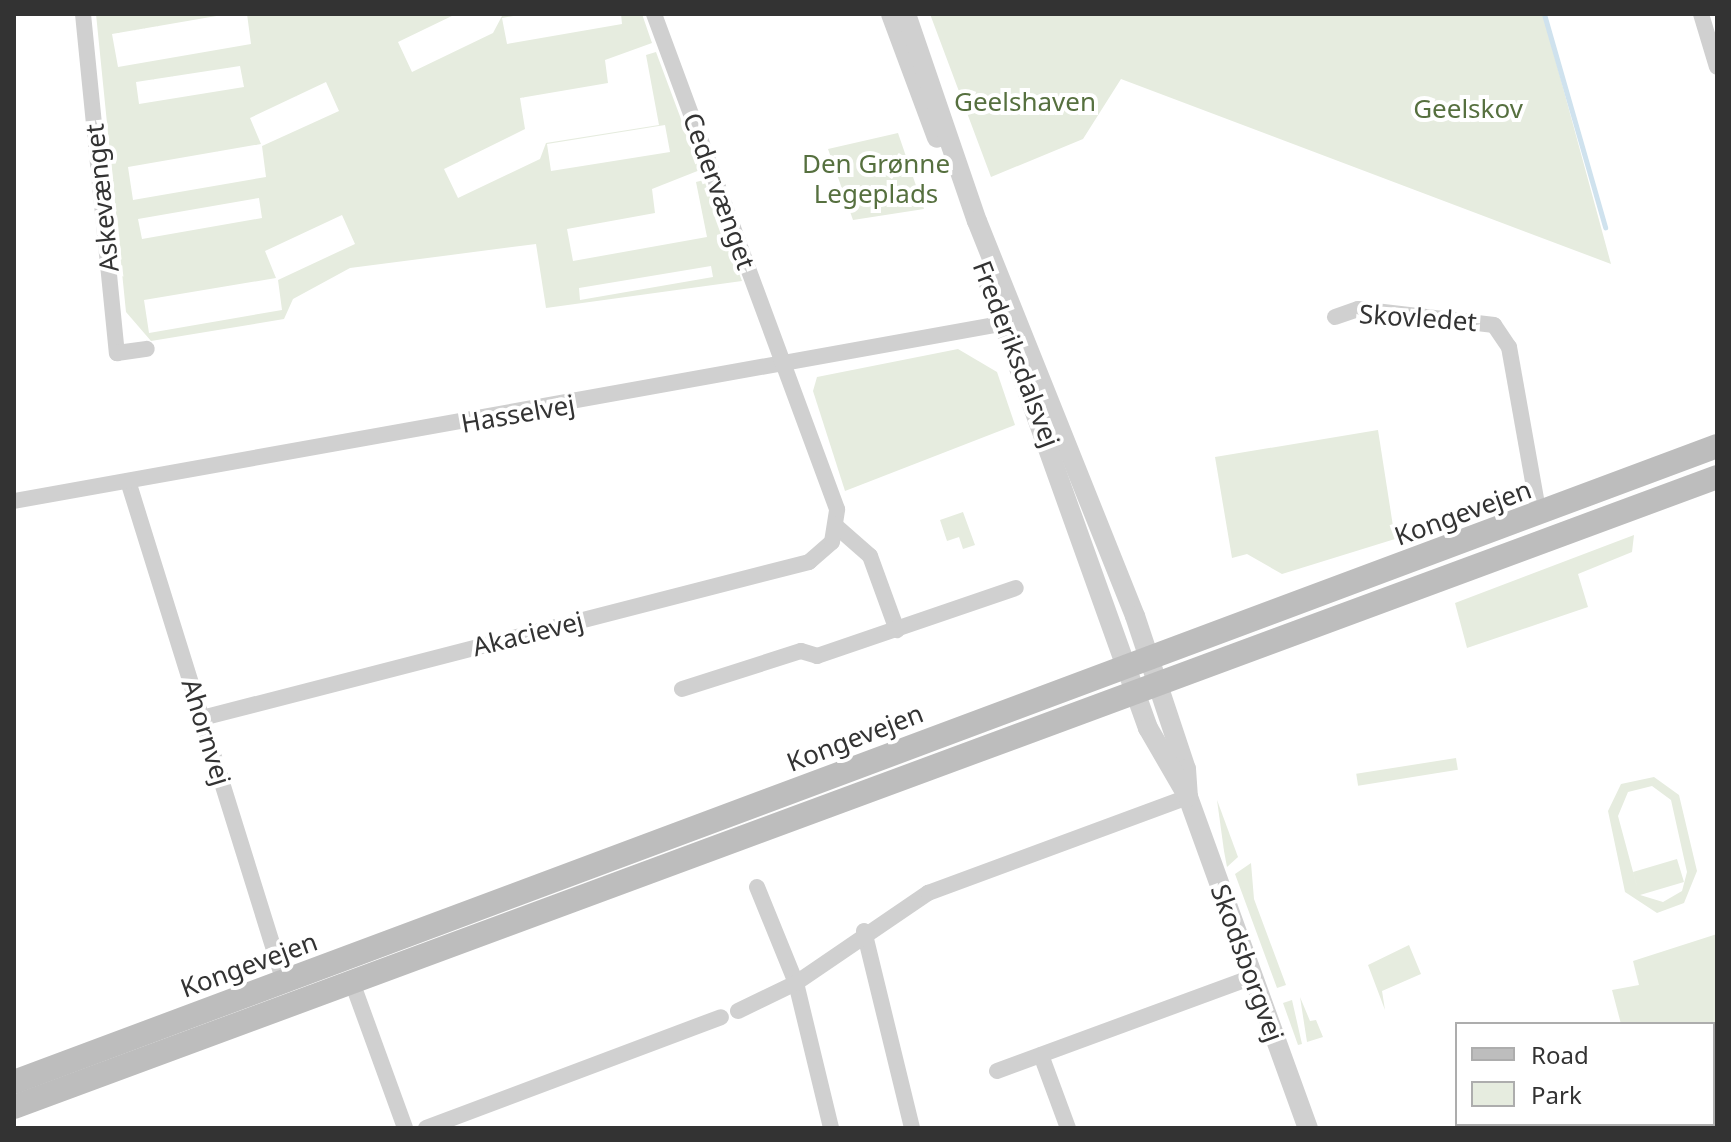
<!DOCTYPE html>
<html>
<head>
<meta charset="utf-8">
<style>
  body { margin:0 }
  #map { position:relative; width:1731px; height:1142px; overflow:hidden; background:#fff; font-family:"Noto Sans",sans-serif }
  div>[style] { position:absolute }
  .green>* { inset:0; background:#e6ecdf; transform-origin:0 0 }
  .stream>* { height:5px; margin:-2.5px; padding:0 2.5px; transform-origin:2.5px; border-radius:2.5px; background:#cfe2ee }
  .minor>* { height:16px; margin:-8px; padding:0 8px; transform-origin:8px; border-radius:8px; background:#d0d0d0 }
  .tertiary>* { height:20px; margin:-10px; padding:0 10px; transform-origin:10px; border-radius:10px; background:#d0d0d0 }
  .secondary>* { height:24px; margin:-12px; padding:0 12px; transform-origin:12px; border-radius:12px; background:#bdbdbd }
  span { translate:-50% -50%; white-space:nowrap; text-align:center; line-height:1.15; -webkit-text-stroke:8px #fff; paint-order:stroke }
  .park-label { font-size:26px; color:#56703f }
  .street-label { font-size:26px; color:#333 }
  .frame { position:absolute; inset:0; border:16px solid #333; pointer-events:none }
  .legend { position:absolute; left:1455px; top:1022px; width:260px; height:104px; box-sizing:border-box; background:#fff; border:2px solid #adadad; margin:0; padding:10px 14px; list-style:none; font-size:24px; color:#333 }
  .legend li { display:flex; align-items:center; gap:16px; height:40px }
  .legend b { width:40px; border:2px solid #adadad }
</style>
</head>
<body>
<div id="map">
  <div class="green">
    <i style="clip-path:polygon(evenodd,96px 14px,228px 14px,112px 34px,118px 67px,251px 44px,247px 14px,456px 14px,398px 42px,412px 72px,493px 33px,502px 16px,524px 14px,502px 18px,507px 44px,622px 24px,621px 14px,642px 14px,652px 43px,605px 60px,608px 83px,520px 98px,525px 129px,444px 169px,458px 198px,540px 159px,546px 143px,659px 125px,646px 55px,656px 52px,700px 170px,652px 189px,655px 213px,567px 229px,573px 261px,707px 237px,696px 182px,704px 180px,742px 281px,546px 308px,536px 244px,350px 268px,293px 299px,284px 319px,151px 341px,126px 312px,96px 14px,240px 66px,244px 87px,139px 104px,136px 82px,240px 66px,96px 14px,326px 82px,339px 111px,262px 146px,266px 177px,133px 200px,128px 167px,261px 144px,250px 118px,326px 82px,96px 14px,665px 125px,670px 152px,551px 171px,547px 144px,665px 125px,96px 14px,259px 198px,262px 218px,142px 239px,138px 219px,259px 198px,96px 14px,342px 215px,355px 244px,278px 280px,282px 310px,149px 333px,144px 300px,276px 278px,265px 251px,342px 215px,96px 14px,711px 266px,713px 277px,580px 300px,579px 288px,711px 266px)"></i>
    <i style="clip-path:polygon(930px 14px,1543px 14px,1611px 264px,1121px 79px,1083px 139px,991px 177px)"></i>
    <i style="clip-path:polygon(898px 133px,924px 209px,853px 220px,828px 149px)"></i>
    <i style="clip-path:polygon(958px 349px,997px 372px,1015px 425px,845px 491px,813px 391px,817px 377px)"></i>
    <i style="clip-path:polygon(1378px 430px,1395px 539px,1282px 574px,1247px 554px,1232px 558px,1215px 457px)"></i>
    <i style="clip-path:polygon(963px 512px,975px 545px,963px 549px,959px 537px,947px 541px,940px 520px)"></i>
    <i style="clip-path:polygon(1634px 535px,1632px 552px,1578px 574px,1588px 607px,1467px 648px,1455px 603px)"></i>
    <i style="left:1456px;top:758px;width:12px;height:101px;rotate:81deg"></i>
    <i style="clip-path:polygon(evenodd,1654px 777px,1679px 795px,1697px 871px,1684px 903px,1657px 913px,1625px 892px,1608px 811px,1621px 784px,1654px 777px,1652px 786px,1671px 800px,1687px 872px,1682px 891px,1663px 902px,1640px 895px,1684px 882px,1677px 859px,1633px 872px,1639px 894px,1618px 816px,1628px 792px,1652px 786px)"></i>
    <i style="clip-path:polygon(1217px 800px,1238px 857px,1227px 867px,1224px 851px)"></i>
    <i style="clip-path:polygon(1251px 863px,1254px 899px,1286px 985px,1277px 988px,1235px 874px)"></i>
    <i style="clip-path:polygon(1717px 934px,1717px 1128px,1655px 1128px,1713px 1124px,1713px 1024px,1621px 1024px,1612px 990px,1639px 985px,1633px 961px)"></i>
    <i style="clip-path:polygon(1409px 945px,1421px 974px,1382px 991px,1385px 1010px,1368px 965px)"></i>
    <i style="clip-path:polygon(1300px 997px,1310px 1021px,1316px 1020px,1323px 1037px,1307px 1042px)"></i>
    <i style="clip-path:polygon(1292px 1000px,1302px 1044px,1298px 1045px,1283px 1003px)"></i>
  </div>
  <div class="stream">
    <i style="left:1544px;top:14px;width:222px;rotate:74deg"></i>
  </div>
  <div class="minor">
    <i style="left:83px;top:14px;width:341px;rotate:84.3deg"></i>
    <i style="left:117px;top:353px;width:30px;rotate:-8deg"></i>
    <i style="left:1701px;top:14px;width:55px;rotate:73.2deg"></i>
    <i style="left:1335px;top:317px;width:24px;rotate:-19deg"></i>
    <i style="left:1358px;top:309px;width:137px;rotate:6.7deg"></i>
    <i style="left:1494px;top:325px;width:27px;rotate:56deg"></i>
    <i style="left:1509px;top:347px;width:171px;rotate:79.9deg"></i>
    <i style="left:128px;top:481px;width:525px;rotate:72.7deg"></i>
    <i style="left:14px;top:501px;width:1014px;rotate:-10.17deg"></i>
    <i style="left:837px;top:527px;width:44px;rotate:41.3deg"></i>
    <i style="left:870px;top:556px;width:79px;rotate:70deg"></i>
    <i style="left:682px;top:689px;width:125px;rotate:-17.7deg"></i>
    <i style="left:801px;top:651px;width:17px;rotate:17deg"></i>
    <i style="left:817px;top:656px;width:210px;rotate:-18.9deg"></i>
    <i style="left:202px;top:718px;width:627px;rotate:-14.41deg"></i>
    <i style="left:809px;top:562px;width:30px;rotate:-41deg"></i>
    <i style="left:832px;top:542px;width:33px;rotate:-81deg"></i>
    <i style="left:837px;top:509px;width:528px;rotate:-110.29deg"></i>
    <i style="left:757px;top:887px;width:104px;rotate:67.9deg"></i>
    <i style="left:796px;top:983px;width:149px;rotate:76.4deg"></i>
    <i style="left:864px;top:931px;width:203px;rotate:76.3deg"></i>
    <i style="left:352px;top:982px;width:155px;rotate:70deg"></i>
    <i style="left:738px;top:1011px;width:64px;rotate:-25.8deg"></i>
    <i style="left:796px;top:983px;width:160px;rotate:-34.3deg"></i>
    <i style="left:928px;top:893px;width:277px;rotate:-20.3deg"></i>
    <i style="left:1041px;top:1055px;width:78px;rotate:69.7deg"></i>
    <i style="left:997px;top:1071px;width:273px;rotate:-20.2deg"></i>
    <i style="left:426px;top:1128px;width:315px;rotate:-20.6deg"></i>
  </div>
  <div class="tertiary">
    <i style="left:891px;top:14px;width:132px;rotate:69.6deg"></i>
    <i style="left:906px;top:14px;width:219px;rotate:71.1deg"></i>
    <i style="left:977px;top:221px;width:425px;rotate:68.2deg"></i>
    <i style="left:1135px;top:616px;width:161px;rotate:71.6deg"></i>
    <i style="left:1186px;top:769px;width:28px;rotate:86deg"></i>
    <i style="left:1188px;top:797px;width:352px;rotate:70.1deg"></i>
    <i style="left:989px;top:284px;width:472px;rotate:70.3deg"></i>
    <i style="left:1148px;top:728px;width:80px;rotate:59.9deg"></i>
  </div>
  <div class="secondary">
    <i style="left:14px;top:1082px;width:1818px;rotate:-20.48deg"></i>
    <i style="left:14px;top:1107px;width:1816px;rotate:-20.3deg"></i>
  </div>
  <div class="park-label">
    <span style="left:1025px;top:102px">Geelshaven</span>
    <span style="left:1468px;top:109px">Geelskov</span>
    <span style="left:876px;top:179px">Den Grønne<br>Legeplads</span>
  </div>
  <div class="street-label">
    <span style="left:719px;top:191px;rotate:70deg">Cedervænget</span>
    <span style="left:102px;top:198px;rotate:-96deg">Askevænget</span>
    <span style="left:1418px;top:318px;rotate:4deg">Skovledet</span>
    <span style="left:1016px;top:354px;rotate:69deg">Frederiksdalsvej</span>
    <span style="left:518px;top:414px;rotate:-10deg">Hasselvej</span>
    <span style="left:1463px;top:513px;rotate:-20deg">Kongevejen</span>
    <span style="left:528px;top:634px;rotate:-14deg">Akacievej</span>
    <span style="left:206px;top:732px;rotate:73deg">Ahornvej</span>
    <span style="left:855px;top:738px;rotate:-21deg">Kongevejen</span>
    <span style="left:1247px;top:963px;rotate:70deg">Skodsborgvej</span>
    <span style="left:249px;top:965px;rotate:-20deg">Kongevejen</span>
  </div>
  <div class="frame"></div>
  <ul class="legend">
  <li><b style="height:10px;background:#bdbdbd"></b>Road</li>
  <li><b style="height:22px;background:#e6ecdf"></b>Park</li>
  </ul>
</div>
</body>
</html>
